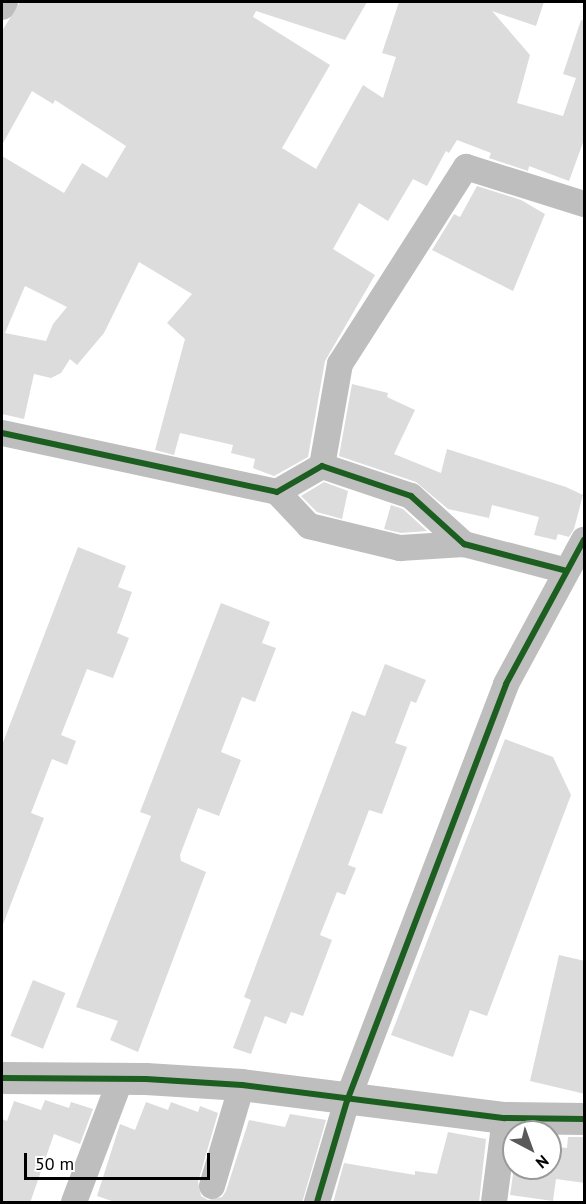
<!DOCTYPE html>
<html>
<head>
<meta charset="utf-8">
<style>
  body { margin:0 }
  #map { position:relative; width:586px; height:1204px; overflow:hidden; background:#fff; font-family:"PT Sans",sans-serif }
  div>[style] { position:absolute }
  .building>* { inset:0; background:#dcdcdc; transform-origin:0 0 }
  .minor>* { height:26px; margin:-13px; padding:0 13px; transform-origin:13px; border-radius:13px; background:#bebebe }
  .tertiary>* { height:32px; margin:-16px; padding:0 16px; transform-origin:16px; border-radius:16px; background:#bebebe }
  .cycleway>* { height:6px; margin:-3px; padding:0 3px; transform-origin:3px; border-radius:3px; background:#1b5e20 }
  span { translate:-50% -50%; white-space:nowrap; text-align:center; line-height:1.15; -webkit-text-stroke:6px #fff; paint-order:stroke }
  .frame { position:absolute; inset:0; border:3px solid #000; pointer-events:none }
  .north { position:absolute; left:502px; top:1120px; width:60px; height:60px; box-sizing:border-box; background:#fff; border:2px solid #999; border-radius:50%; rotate:139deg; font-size:16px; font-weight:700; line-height:24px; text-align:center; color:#000 }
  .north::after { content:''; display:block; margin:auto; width:21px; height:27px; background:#595959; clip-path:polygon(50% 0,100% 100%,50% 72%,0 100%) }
  .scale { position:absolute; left:24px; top:1153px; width:186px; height:27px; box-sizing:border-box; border:3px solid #000; border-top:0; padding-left:8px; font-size:18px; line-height:21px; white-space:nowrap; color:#000; -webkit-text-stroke:4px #fff; paint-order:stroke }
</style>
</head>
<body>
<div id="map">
  <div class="building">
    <i style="clip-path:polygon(evenodd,20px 2px,367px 2px,345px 40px,256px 11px,253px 17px,330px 65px,282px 148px,316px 169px,363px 85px,383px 98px,396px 57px,382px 53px,399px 2px,544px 2px,536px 26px,492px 11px,530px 55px,517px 103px,563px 116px,576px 78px,563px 74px,581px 20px,585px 21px,585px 137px,569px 181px,529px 166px,528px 171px,489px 158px,491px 153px,457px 140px,449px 153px,446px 151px,427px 186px,413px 179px,388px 221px,359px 203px,333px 249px,375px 275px,325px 361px,308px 457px,274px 476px,253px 468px,255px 459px,231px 453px,233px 445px,180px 433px,174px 455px,155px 450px,185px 339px,167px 323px,192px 294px,139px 262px,104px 333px,77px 365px,70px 359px,61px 373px,51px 378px,34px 374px,24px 419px,2px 414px,2px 156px,64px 193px,82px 163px,107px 178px,126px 146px,55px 100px,53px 104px,32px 91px,2px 145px,2px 31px,20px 2px,25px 286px,67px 307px,53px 324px,46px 341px,5px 333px,25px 286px)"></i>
    <i style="clip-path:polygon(477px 186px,521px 200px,545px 214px,513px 291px,432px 250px,454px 214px,460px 217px)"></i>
    <i style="clip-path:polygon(352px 384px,388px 393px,387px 397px,415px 410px,394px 454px,441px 473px,447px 449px,566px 487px,583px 495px,574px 529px,569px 537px,558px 534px,556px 540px,534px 535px,539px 517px,492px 505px,489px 518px,448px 509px,416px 482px,339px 456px)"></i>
    <i style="clip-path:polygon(324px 482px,348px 491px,342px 519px,317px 512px,301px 496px)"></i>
    <i style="clip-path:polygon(391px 505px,403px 509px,427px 531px,401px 533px,384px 529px)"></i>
    <i style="clip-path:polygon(78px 547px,126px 566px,118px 587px,132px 592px,117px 633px,129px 638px,113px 678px,87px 669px,61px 735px,76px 741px,67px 765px,52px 759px,31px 813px,44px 818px,2px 927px,2px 745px)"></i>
    <i style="clip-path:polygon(221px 603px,270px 622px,262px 643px,276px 648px,255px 702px,242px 697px,221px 752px,241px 760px,219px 816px,198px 808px,180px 855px,181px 861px,206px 872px,138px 1052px,110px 1040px,118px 1021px,76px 1007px,151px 816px,140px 812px)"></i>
    <i style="clip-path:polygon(385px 664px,426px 680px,416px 703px,411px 701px,395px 743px,407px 747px,382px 814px,369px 810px,348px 865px,356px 868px,345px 895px,337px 892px,320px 935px,332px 940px,303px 1016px,291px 1012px,286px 1024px,265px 1016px,251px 1054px,233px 1048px,251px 1000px,244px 997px,352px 711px,365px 716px)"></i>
    <i style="clip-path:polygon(505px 739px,553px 757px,571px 795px,487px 1016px,470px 1010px,453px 1057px,391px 1035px)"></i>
    <i style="clip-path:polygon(559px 955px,585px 961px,585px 1094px,530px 1081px)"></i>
    <i style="left:33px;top:980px;width:35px;height:60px;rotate:22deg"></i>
    <i style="clip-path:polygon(45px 1100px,69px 1108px,71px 1102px,93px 1109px,80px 1144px,54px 1134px,30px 1203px,2px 1203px,2px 1119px,7px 1121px,14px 1101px,41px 1110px)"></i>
    <i style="clip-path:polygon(146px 1102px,168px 1110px,171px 1102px,198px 1112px,200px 1106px,218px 1113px,198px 1182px,201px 1196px,208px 1200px,222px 1197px,226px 1191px,249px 1120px,285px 1127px,290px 1114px,326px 1120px,302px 1203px,118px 1203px,97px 1196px,120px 1124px,135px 1130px)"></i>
    <i style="clip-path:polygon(448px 1132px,486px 1139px,479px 1203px,333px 1203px,344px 1163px,415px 1175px,415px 1171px,437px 1174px)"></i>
    <i style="clip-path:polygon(568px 1137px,585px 1137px,585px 1183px,556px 1179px,553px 1201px,510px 1195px,514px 1168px,550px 1168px,550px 1146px,567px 1148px)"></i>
  </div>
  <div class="minor">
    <i style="left:2px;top:7px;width:6px;rotate:-59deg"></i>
    <i style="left:2px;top:433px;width:281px;rotate:12.1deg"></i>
    <i style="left:277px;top:492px;width:52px;rotate:-30deg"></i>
    <i style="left:322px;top:466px;width:94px;rotate:18.6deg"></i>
    <i style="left:411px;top:496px;width:72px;rotate:42.2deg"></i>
    <i style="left:464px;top:544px;width:106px;rotate:14.7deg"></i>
    <i style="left:322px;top:466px;width:104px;rotate:-80deg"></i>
    <i style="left:340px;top:364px;width:234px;rotate:-57.4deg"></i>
    <i style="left:466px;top:167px;width:124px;rotate:17.4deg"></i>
    <i style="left:277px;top:492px;width:47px;rotate:46.7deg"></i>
    <i style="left:309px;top:526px;width:94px;rotate:13.6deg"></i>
    <i style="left:400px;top:548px;width:64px;rotate:-3.6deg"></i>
    <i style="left:212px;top:1186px;width:105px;rotate:-73.5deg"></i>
    <i style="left:74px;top:1202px;width:133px;rotate:-69.2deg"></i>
    <i style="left:317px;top:1202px;width:105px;rotate:-73.5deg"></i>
    <i style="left:347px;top:1101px;width:446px;rotate:-69.1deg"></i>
    <i style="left:506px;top:684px;width:164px;rotate:-61.6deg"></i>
    <i style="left:494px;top:1202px;width:85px;rotate:-82.5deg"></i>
  </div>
  <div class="tertiary">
    <i style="left:2px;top:1078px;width:144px;rotate:0.4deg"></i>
    <i style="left:146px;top:1079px;width:96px;rotate:3.6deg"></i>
    <i style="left:242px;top:1085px;width:265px;rotate:7.2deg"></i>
    <i style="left:505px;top:1118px;width:79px;rotate:0.7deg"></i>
  </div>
  <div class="cycleway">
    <i style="left:2px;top:433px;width:281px;rotate:12.1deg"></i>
    <i style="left:277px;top:492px;width:52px;rotate:-30deg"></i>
    <i style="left:322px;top:466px;width:94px;rotate:18.6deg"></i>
    <i style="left:411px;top:496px;width:72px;rotate:42.2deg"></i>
    <i style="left:464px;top:544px;width:106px;rotate:14.7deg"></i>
    <i style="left:2px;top:1078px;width:144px;rotate:0.4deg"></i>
    <i style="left:146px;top:1079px;width:96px;rotate:3.6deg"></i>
    <i style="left:242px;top:1085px;width:265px;rotate:7.2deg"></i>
    <i style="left:505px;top:1118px;width:79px;rotate:0.7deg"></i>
    <i style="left:317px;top:1202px;width:105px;rotate:-73.5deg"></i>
    <i style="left:347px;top:1101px;width:446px;rotate:-69.1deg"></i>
    <i style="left:506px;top:684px;width:164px;rotate:-61.6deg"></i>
  </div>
  <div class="frame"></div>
  <div class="north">N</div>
  <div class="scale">50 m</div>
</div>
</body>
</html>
